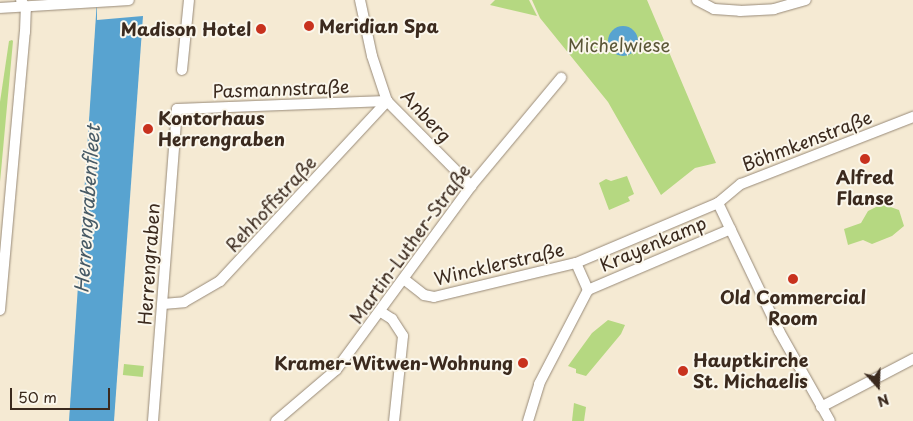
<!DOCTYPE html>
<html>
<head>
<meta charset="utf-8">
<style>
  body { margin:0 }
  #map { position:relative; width:913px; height:421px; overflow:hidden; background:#f5ead3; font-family:"Playpen Sans",sans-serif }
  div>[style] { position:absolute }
  .green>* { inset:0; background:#b5d881; transform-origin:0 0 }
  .water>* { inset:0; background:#58a3d0 }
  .round { border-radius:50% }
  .pier>* { inset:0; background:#f5ead3 }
  .roads { filter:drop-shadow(0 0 1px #988a78) drop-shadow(0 0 1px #988a78) }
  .street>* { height:10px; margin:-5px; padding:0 5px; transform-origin:5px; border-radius:5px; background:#fff }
  .dots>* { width:14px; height:14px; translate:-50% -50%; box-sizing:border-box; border:2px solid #fbf7ec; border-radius:50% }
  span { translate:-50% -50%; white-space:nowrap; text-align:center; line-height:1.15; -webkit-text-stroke:4px #fbf7ec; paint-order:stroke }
  .poi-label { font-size:18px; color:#3b2a1e; font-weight:700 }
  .left { translate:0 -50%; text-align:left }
  .right { translate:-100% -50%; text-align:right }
  .park-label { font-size:18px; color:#5a5637 }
  .street-label { font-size:18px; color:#3b2a1e }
  .water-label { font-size:19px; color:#475a65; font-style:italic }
  .north { position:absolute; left:853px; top:361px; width:50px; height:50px; -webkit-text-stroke:4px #fbf7ec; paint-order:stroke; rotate:160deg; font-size:14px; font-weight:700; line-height:20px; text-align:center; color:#3b2a1e }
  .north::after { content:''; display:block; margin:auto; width:18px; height:22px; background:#3b2a1e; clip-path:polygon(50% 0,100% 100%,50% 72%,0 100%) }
  .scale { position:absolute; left:10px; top:388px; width:100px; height:22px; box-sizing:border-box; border:2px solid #3b2a1e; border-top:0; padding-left:6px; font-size:15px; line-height:18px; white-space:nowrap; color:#3b2a1e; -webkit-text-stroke:4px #fbf7ec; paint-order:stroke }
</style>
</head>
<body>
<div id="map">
  <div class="green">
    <i style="clip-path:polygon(495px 0,529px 0,537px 16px,490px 5px)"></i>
    <i style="clip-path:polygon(532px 0,647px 0,716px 163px,695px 168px,661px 195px,608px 102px,540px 18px)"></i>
    <i style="clip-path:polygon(12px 40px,13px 41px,0 182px,0 102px,9px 41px)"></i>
    <i style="clip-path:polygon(627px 176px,634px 194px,628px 197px,630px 201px,609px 210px,599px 183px,606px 179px,611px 181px)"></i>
    <i style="clip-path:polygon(882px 204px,899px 210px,904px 226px,892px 236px,872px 244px,863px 240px,848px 245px,844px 229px,861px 223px,868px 211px)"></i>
    <i style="clip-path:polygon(608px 320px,625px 325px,621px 334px,586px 376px,576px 373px,576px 369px,568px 366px,592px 333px)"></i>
    <i style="left:124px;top:364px;width:20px;height:11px;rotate:6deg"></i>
    <i style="clip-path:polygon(574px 403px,586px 407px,584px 421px,572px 421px)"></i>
  </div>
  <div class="water">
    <i style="clip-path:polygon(97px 0,143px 0,143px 16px,114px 421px,69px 421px)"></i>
    <i class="round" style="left:608px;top:26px;width:30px;height:30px"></i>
  </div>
  <div class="pier">
    <i style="clip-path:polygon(97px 0,143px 0,143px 16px,97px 20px)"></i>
  </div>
  <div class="roads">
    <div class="street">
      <i style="left:360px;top:0;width:57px;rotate:77.9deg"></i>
      <i style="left:372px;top:56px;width:47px;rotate:71.6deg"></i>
      <i style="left:387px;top:101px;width:120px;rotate:45.3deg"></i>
      <i style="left:697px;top:0;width:19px;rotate:28deg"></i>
      <i style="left:714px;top:9px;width:26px;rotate:4deg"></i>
      <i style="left:740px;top:11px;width:34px;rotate:-3deg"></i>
      <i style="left:774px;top:9px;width:33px;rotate:-16deg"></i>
      <i style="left:0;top:8px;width:129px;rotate:-3.5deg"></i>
      <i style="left:182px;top:70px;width:70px;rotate:-84.3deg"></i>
      <i style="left:718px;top:203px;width:142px;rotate:64.5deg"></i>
      <i style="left:779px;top:331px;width:103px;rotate:60.5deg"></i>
      <i style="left:576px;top:263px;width:30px;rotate:66deg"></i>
      <i style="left:405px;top:280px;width:24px;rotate:38deg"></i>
      <i style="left:424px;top:295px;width:10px;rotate:11deg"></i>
      <i style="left:434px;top:297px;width:146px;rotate:-13.5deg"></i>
      <i style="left:576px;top:263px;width:154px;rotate:-22.9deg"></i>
      <i style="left:718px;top:203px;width:30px;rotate:-40deg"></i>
      <i style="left:741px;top:184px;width:185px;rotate:-21.3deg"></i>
      <i style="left:163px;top:304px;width:21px;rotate:-5deg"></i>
      <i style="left:184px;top:302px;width:42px;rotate:-30.3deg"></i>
      <i style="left:220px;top:281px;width:246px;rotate:-47.1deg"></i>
      <i style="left:0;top:310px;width:279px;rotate:-84.9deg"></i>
      <i style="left:25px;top:32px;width:23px;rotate:-88deg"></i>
      <i style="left:26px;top:9px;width:10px;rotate:-119deg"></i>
      <i style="left:381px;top:312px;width:13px;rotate:32deg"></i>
      <i style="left:392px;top:319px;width:20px;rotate:57deg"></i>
      <i style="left:403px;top:336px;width:85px;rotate:96deg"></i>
      <i style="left:821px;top:407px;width:104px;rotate:-27.6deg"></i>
      <i style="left:153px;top:421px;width:313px;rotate:-85.6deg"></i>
      <i style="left:177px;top:109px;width:210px;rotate:-2.2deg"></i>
      <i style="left:276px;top:421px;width:79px;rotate:-40.4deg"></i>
      <i style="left:336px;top:370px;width:228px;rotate:-53.7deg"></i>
      <i style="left:471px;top:186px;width:141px;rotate:-50.2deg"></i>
      <i style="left:528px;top:421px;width:39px;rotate:-73deg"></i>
      <i style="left:539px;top:384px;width:106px;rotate:-62.5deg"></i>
      <i style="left:588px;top:290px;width:155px;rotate:-23.1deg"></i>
    </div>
  </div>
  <div class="dots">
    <i style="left:309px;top:26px;background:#c8321e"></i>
    <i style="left:261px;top:29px;background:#c8321e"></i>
    <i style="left:148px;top:129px;background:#c8321e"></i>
    <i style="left:865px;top:159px;background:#c8321e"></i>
    <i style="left:793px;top:279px;background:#c8321e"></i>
    <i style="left:523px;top:363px;background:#c8321e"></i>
    <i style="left:683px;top:371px;background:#c8321e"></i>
  </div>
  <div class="poi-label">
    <span class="left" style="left:319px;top:26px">Meridian Spa</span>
    <span class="right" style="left:251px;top:29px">Madison Hotel</span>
    <span class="left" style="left:158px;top:129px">Kontorhaus<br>Herrengraben</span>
    <span style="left:865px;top:188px">Alfred<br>Flanse</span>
    <span style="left:793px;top:308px">Old Commercial<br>Room</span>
    <span class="left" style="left:693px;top:371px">Hauptkirche<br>St. Michaelis</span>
    <span class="right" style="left:513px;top:363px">Kramer-Witwen-Wohnung</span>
  </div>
  <div class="park-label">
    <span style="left:619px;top:45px">Michelwiese</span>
  </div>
  <div class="street-label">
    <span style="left:281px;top:89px;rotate:-2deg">Pasmannstraße</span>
    <span style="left:426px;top:116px;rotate:47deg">Anberg</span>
    <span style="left:807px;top:141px;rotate:-21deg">Böhmkenstraße</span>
    <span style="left:271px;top:204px;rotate:-47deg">Rehhoffstraße</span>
    <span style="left:410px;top:244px;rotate:-54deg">Martin-Luther-Straße</span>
    <span style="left:653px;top:244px;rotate:-23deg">Krayenkamp</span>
    <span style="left:149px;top:264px;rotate:-86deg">Herrengraben</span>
    <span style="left:499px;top:264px;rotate:-13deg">Wincklerstraße</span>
  </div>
  <div class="water-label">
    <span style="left:87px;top:209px;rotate:-86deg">Herrengrabenfleet</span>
  </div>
  <div class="north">N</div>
  <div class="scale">50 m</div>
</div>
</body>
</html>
